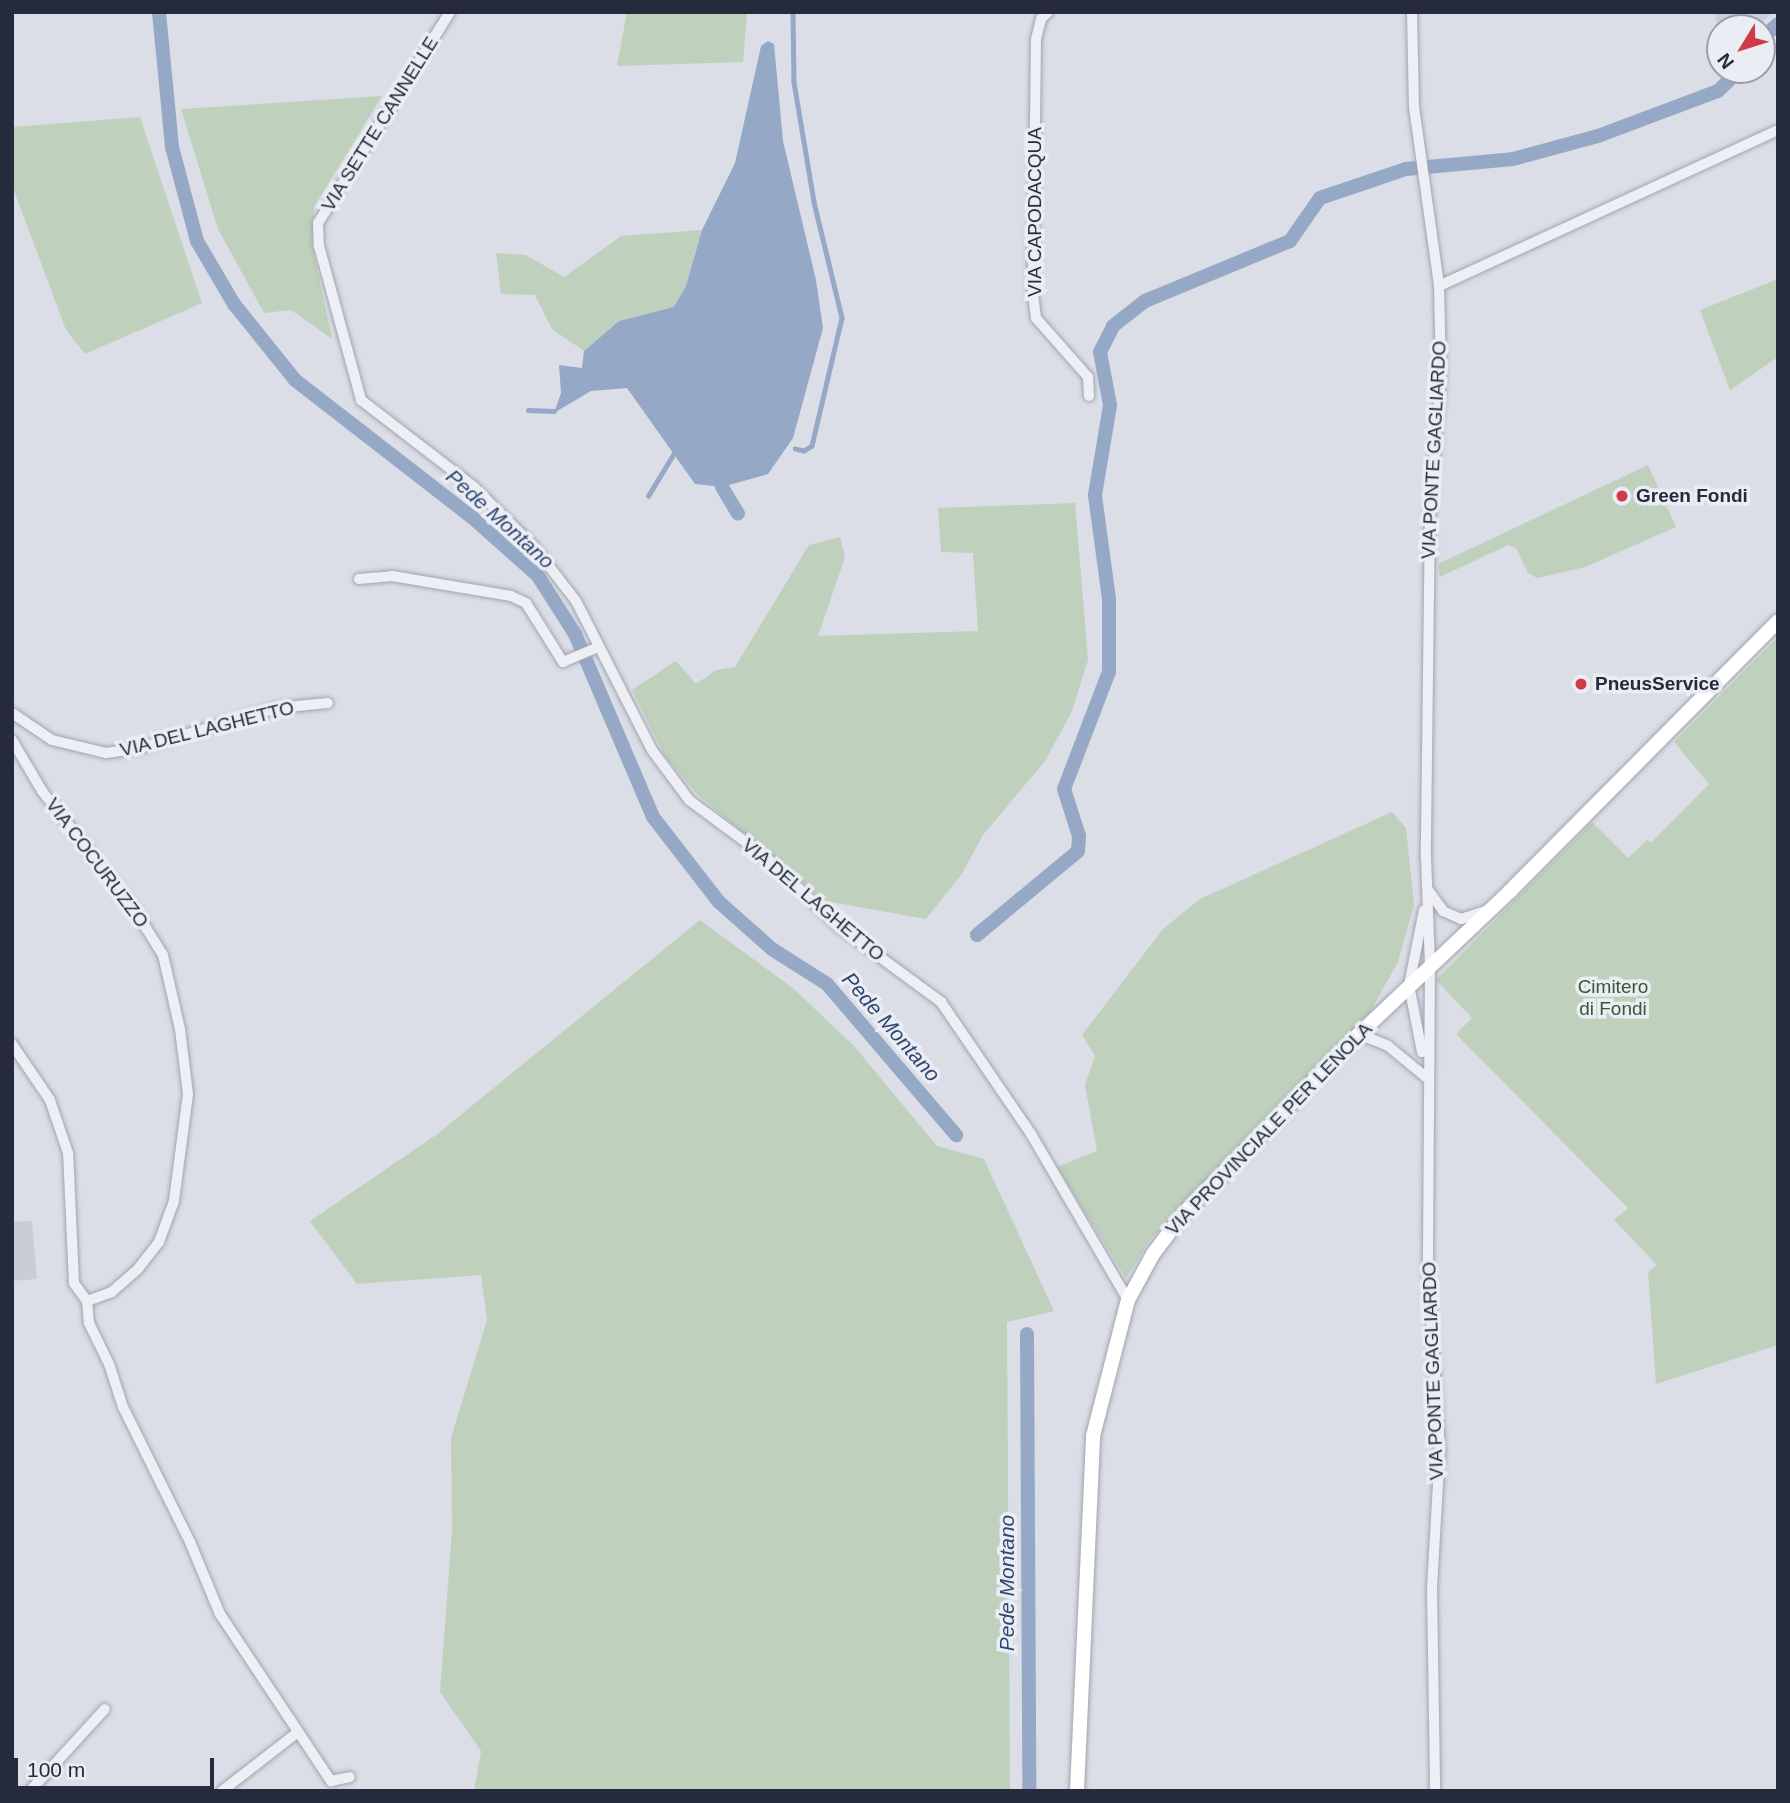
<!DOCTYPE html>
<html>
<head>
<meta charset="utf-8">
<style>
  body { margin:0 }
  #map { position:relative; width:1790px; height:1803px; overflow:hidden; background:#dbdee6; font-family:Helvetica,sans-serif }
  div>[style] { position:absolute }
  .built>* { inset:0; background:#c9cdd8 }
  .green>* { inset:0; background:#bfd0bc }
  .water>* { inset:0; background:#95a9c7 }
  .stream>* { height:4.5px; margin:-2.25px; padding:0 2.25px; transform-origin:2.25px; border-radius:2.25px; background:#95a9c7 }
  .canal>* { height:14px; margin:-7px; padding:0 7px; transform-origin:7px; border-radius:7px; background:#95a9c7 }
  .roads { filter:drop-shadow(0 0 2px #a1a5b0) drop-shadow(0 0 2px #a1a5b0) }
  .minor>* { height:10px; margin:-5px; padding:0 5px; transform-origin:5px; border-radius:5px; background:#eeeff4 }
  .secondary>* { height:14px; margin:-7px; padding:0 7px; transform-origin:7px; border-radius:7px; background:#fff }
  .dots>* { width:19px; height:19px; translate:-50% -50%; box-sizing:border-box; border:4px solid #eaedf4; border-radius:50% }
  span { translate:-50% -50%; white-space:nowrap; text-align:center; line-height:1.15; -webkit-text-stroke:7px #eaedf4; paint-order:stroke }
  .street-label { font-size:19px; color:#252b3c }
  .poi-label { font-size:19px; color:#252b3c; font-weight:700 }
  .left { translate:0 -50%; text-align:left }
  .park-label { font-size:19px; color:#365832 }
  .water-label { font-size:21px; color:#2f4770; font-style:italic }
  .frame { position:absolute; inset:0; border:14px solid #252b3c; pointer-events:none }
  .north { position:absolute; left:1706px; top:14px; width:70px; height:70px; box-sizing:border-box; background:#eaedf4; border:2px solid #9b9faa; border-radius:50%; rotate:232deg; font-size:19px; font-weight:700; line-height:28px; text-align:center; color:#252b3c }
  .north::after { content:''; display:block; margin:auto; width:24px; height:32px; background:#cf3c46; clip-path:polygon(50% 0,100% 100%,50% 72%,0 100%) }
  .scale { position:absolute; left:14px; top:1758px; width:200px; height:32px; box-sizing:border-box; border:4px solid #252b3c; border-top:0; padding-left:9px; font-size:21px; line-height:24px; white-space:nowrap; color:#252b3c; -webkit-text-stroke:5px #eaedf4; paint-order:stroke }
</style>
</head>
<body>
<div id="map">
  <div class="built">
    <i style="clip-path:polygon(1715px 12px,1773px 12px,1755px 28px,1720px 28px,1720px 44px)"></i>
    <i style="clip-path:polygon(32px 1221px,37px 1279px,12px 1281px,12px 1222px)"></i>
  </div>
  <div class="green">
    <i style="clip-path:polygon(627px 12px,747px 12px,743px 62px,617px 66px)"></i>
    <i style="clip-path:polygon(382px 96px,314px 207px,312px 244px,332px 339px,291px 310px,264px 313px,218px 229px,181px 109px)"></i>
    <i style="clip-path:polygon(140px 117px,202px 303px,85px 354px,66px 330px,12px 185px,12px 127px)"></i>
    <i style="clip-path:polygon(702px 230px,686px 286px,674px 308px,619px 321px,584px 351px,552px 329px,535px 295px,501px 294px,496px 253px,526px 255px,564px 277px,621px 236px)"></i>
    <i style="clip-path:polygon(1778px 279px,1778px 357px,1730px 390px,1700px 310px)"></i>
    <i style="clip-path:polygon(1648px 465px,1676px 527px,1585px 567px,1537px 578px,1528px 573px,1516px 548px,1508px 545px,1440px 577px,1438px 564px)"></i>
    <i style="clip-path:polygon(1075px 503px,1088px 660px,1072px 711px,1045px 761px,983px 835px,961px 875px,926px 919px,825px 901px,697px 794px,665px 756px,632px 690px,676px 661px,696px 684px,716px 670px,735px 667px,809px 545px,840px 537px,845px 557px,818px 636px,978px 631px,973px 553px,941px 552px,938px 508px)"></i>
    <i style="clip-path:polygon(1778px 637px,1778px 1345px,1656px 1384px,1648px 1272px,1657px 1265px,1614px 1220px,1628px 1208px,1456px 1034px,1472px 1018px,1436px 980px,1592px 822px,1628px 858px,1647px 840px,1651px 843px,1709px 784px,1674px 742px)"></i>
    <i style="clip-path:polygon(1392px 812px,1406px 828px,1414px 905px,1398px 962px,1370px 1012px,1150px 1240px,1126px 1278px,1057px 1167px,1097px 1151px,1085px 1085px,1095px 1056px,1082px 1035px,1163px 929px,1200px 899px)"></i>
    <i style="clip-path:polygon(700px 920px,794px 989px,854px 1046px,937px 1146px,984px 1159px,1054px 1311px,1007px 1322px,1010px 1791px,474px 1791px,481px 1751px,440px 1692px,452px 1531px,451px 1438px,487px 1320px,481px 1275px,357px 1284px,310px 1221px,436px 1135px)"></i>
  </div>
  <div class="water">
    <i style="clip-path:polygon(768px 41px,774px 44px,783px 141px,816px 280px,823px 328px,793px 438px,768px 474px,722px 487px,695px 484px,627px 388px,591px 391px,554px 413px,561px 393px,559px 365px,582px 368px,584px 351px,619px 321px,674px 307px,686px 286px,702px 230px,735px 163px,761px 46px)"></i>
  </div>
  <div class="stream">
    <i style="left:793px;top:12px;width:70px;rotate:89.2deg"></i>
    <i style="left:794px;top:82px;width:122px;rotate:80.5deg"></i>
    <i style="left:814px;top:202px;width:119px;rotate:76.4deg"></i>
    <i style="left:842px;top:318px;width:131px;rotate:103.2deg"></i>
    <i style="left:812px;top:446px;width:9px;rotate:148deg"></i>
    <i style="left:804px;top:451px;width:9px;rotate:-167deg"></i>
    <i style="left:528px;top:410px;width:26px;rotate:2deg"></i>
    <i style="left:648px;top:496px;width:50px;rotate:-58.8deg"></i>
  </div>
  <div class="canal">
    <i style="left:159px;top:12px;width:136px;rotate:84.5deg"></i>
    <i style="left:172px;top:147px;width:97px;rotate:75.1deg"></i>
    <i style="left:197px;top:241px;width:73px;rotate:59.6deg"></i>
    <i style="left:234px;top:304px;width:97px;rotate:51.2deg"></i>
    <i style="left:295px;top:380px;width:225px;rotate:37.8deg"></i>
    <i style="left:473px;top:518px;width:87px;rotate:41.7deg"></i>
    <i style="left:538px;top:576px;width:69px;rotate:57.5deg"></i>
    <i style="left:575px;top:634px;width:199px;rotate:66.9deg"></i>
    <i style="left:653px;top:817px;width:108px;rotate:52.2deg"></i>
    <i style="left:719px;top:902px;width:71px;rotate:41.6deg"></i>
    <i style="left:772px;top:949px;width:65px;rotate:32.5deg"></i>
    <i style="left:827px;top:984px;width:199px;rotate:49.5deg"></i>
    <i style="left:1762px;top:38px;width:21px;rotate:-41deg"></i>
    <i style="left:722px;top:487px;width:31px;rotate:59deg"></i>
    <i style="left:977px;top:935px;width:131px;rotate:-39.7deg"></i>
    <i style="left:1078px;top:851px;width:15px;rotate:-86deg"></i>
    <i style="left:1079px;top:836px;width:49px;rotate:-107.7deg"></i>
    <i style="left:1064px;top:789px;width:125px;rotate:-69deg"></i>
    <i style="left:1109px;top:672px;width:73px;rotate:-90deg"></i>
    <i style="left:1109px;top:599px;width:105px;rotate:-97.7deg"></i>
    <i style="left:1095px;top:495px;width:91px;rotate:-80.5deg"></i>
    <i style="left:1110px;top:405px;width:54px;rotate:-100.7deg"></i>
    <i style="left:1100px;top:352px;width:29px;rotate:-63deg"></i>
    <i style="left:1113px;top:326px;width:41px;rotate:-38deg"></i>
    <i style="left:1145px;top:301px;width:157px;rotate:-22.5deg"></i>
    <i style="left:1290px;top:241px;width:52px;rotate:-55.1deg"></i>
    <i style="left:1320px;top:198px;width:91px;rotate:-18.6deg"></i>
    <i style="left:1406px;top:169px;width:107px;rotate:-5.3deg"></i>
    <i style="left:1513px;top:159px;width:88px;rotate:-15.1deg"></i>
    <i style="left:1598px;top:136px;width:128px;rotate:-20.6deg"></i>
    <i style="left:1718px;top:91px;width:30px;rotate:-44deg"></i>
    <i style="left:1027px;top:1334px;width:457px;rotate:89.7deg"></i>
  </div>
  <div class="roads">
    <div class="minor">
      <i style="left:450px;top:12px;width:249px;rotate:122deg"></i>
      <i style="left:318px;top:223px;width:23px;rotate:88deg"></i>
      <i style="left:319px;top:246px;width:160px;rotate:74.7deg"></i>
      <i style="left:361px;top:400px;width:143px;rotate:37.6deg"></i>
      <i style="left:474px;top:487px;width:86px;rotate:45deg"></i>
      <i style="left:535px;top:548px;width:67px;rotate:52.3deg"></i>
      <i style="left:576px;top:601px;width:167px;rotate:63deg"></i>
      <i style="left:652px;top:750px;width:62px;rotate:53.5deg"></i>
      <i style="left:689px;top:800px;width:97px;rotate:36.6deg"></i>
      <i style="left:767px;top:858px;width:100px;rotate:43.8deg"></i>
      <i style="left:839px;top:927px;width:127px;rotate:36.3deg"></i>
      <i style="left:941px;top:1002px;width:160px;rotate:55.7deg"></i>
      <i style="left:1031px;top:1134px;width:192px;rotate:59.7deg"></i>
      <i style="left:1048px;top:12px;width:10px;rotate:135deg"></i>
      <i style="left:1041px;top:19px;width:21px;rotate:104deg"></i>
      <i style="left:1036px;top:39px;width:255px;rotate:90.7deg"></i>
      <i style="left:1033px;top:294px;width:24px;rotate:83deg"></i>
      <i style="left:1036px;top:318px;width:79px;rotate:48.6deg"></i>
      <i style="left:1088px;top:377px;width:19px;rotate:87deg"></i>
      <i style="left:1412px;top:12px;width:95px;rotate:88.8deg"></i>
      <i style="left:1414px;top:107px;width:181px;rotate:82deg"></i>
      <i style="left:1439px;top:286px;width:91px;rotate:88.7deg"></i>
      <i style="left:1441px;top:377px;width:133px;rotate:94.7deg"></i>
      <i style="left:1430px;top:510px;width:347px;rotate:90.7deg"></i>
      <i style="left:1426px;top:857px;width:107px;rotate:87.9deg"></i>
      <i style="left:1430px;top:964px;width:306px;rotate:90.4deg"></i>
      <i style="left:1428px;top:1270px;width:179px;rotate:86.2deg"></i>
      <i style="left:1440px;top:1449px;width:140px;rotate:93.3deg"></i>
      <i style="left:1432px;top:1589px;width:202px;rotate:89.1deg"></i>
      <i style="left:1439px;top:286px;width:373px;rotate:-24.7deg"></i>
      <i style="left:359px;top:579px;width:33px;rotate:-5deg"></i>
      <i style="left:392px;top:576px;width:121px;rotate:9.5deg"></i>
      <i style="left:511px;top:596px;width:17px;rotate:25deg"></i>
      <i style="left:526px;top:603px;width:70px;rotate:57.9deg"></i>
      <i style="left:563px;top:662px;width:39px;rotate:-23deg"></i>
      <i style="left:12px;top:713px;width:48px;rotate:34deg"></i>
      <i style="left:52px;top:740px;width:56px;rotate:13.5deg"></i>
      <i style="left:106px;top:753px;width:34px;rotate:-8deg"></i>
      <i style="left:140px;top:748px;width:143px;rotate:-16.3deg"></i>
      <i style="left:277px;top:708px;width:51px;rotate:-5.6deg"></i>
      <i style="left:12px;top:740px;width:59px;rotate:59.5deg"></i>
      <i style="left:42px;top:791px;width:144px;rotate:51.8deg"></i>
      <i style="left:131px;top:904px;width:60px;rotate:57.9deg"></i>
      <i style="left:163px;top:955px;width:76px;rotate:77.1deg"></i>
      <i style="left:180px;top:1029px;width:65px;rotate:83deg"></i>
      <i style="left:188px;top:1094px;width:108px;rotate:97.5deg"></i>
      <i style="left:174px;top:1201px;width:44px;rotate:110.1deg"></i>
      <i style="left:159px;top:1242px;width:34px;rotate:128deg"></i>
      <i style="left:138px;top:1269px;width:35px;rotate:139deg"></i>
      <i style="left:112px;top:1292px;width:27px;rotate:160deg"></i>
      <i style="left:87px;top:1301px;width:22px;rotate:-126deg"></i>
      <i style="left:74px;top:1283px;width:130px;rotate:-92.6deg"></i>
      <i style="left:68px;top:1153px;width:56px;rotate:-108.8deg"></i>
      <i style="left:50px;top:1100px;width:68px;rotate:-124.2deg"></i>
      <i style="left:1428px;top:890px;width:26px;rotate:54deg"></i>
      <i style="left:1443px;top:911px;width:20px;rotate:24deg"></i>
      <i style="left:1461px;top:919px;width:28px;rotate:-18deg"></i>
      <i style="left:1359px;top:1034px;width:31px;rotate:22deg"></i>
      <i style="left:1388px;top:1046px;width:50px;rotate:39.4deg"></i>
      <i style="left:1422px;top:1052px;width:68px;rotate:-101deg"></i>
      <i style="left:1409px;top:985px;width:76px;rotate:-78.7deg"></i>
      <i style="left:87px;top:1301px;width:22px;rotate:85deg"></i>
      <i style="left:89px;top:1323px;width:46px;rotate:64deg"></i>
      <i style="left:109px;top:1364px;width:45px;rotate:72deg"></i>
      <i style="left:123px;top:1407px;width:151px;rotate:63.6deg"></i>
      <i style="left:190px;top:1542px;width:78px;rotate:67.4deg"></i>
      <i style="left:220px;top:1614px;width:201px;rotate:56.4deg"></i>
      <i style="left:331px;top:1781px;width:19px;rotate:-12deg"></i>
      <i style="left:30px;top:1791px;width:111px;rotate:-47.6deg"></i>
      <i style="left:222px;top:1791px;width:96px;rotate:-37.8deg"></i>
    </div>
    <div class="secondary">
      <i style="left:1077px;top:1791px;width:355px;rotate:-87.4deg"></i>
      <i style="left:1093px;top:1436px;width:140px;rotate:-75.6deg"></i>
      <i style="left:1128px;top:1300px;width:52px;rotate:-61.5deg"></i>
      <i style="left:1153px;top:1254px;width:51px;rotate:-52.9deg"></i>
      <i style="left:1184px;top:1213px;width:250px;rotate:-45.6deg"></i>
      <i style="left:1359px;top:1034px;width:208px;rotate:-43.4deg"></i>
      <i style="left:1510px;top:891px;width:380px;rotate:-45.2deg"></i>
    </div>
  </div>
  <div class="dots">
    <i style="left:1622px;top:496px;background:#cf3c46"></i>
    <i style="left:1581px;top:684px;background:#cf3c46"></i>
  </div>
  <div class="street-label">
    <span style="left:380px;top:124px;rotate:-58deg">VIA SETTE CANNELLE</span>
    <span style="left:1035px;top:212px;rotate:-90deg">VIA CAPODACQUA</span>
    <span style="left:1434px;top:450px;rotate:-87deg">VIA PONTE GAGLIARDO</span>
    <span style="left:207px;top:729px;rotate:-14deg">VIA DEL LAGHETTO</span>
    <span style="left:97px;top:863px;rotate:53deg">VIA COCURUZZO</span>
    <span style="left:813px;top:900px;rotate:40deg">VIA DEL LAGHETTO</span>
    <span style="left:1269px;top:1129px;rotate:-46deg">VIA PROVINCIALE PER LENOLA</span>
    <span style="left:1433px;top:1371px;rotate:-92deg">VIA PONTE GAGLIARDO</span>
  </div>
  <div class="poi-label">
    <span class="left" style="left:1636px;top:496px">Green Fondi</span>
    <span class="left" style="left:1595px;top:684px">PneusService</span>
  </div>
  <div class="park-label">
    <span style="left:1613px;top:998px">Cimitero<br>di Fondi</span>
  </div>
  <div class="water-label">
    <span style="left:500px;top:519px;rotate:42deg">Pede Montano</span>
    <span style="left:891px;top:1027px;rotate:49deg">Pede Montano</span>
    <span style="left:1007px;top:1583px;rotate:-90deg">Pede Montano</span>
  </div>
  <div class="frame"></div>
  <div class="north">N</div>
  <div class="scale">100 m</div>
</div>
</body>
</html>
